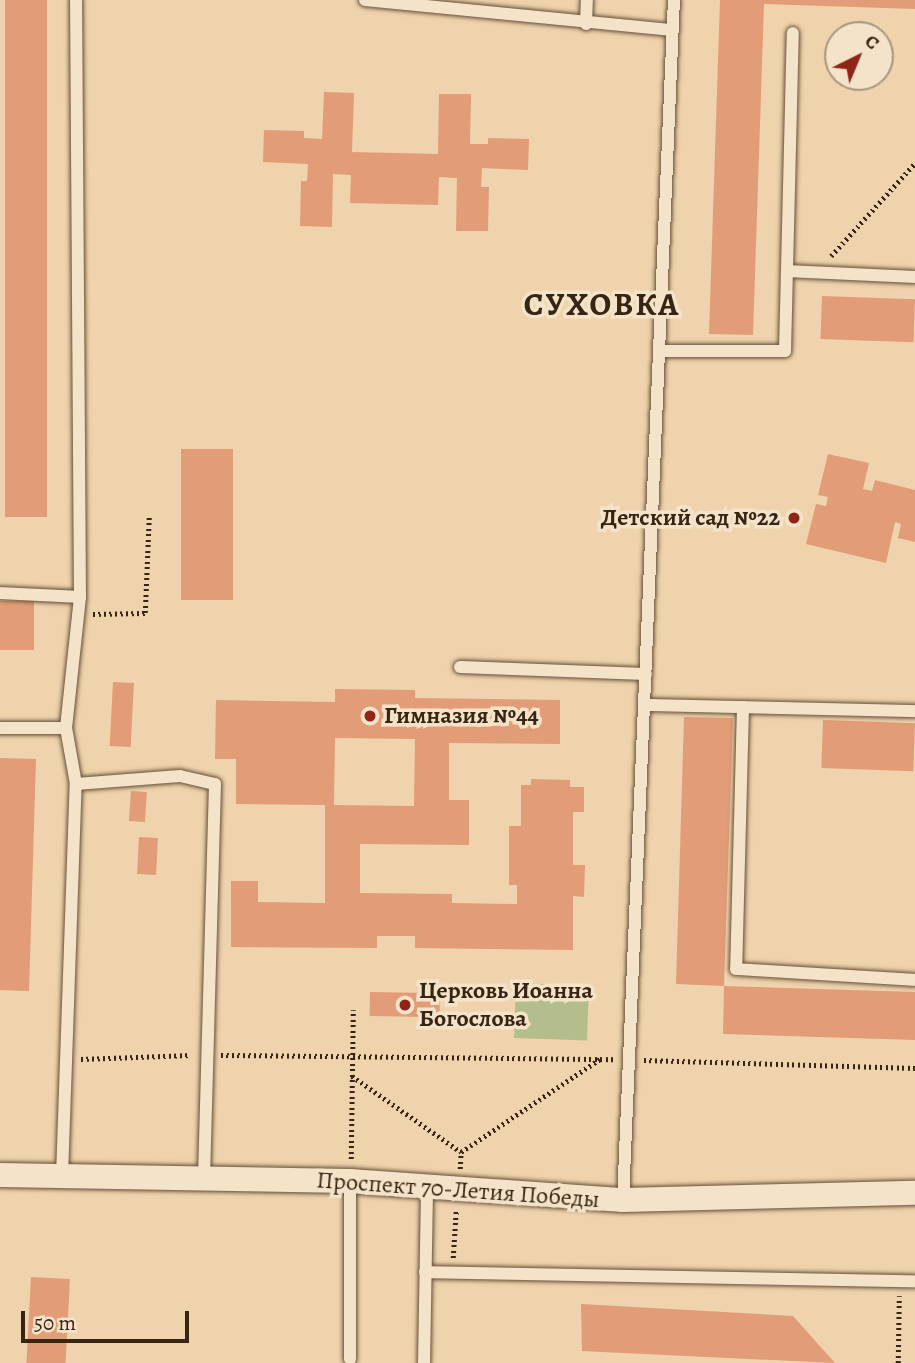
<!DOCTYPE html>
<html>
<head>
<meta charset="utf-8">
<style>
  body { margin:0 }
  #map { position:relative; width:915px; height:1363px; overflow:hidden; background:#eed3ac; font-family:Alegreya,serif }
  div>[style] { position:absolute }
  .green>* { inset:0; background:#b4be8d; transform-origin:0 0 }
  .building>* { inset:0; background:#e29c77; transform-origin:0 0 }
  .path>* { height:4.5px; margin-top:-2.25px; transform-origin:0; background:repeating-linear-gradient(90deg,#372412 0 2px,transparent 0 5.5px) }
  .roads { filter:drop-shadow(0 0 2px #655038) drop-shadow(0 0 2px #655038) }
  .service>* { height:12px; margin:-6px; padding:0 6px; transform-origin:6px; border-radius:6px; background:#f4e2c9 }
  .minor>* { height:24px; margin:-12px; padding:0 12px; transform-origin:12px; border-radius:12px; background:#f4e2c9 }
  .dots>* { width:19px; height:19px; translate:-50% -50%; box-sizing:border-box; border:4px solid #f4e2c9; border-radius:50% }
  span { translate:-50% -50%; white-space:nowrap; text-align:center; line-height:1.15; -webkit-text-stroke:7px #f4e2c9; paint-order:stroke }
  .poi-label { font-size:24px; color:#372412; font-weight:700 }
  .right { translate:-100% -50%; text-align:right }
  .left { translate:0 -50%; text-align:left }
  .street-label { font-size:24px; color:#372412 }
  .district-label { font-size:32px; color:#372412; font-weight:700; letter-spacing:2px }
  .north { position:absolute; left:824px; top:21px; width:70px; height:70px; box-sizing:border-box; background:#f4e2c9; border:2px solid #a89680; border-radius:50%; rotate:43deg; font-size:19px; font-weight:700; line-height:28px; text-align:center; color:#372412 }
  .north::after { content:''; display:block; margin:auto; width:24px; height:32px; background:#8f2418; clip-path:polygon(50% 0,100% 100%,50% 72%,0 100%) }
  .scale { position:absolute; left:21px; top:1311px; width:168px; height:32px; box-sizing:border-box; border:4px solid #372412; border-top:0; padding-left:9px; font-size:21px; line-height:24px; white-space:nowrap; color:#372412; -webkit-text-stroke:5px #f4e2c9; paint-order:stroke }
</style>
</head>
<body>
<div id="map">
  <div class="green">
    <i style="left:516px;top:983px;width:73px;height:55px;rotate:2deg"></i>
  </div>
  <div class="building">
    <i style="left:5px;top:0;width:42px;height:517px"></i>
    <i style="clip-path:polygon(720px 0,915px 0,915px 9px,764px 4px,753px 335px,709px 334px)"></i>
    <i style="clip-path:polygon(324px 92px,354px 93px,352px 152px,438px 154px,439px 94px,471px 94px,470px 144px,488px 144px,488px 138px,529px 139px,528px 170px,482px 168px,481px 187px,489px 187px,488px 231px,456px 231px,457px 178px,439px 177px,438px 205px,350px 203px,351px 175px,333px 174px,332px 227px,300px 226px,301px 181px,307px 181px,308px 164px,263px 162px,264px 130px,304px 131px,304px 138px,322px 139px)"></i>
    <i style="left:822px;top:296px;width:93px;height:43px;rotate:2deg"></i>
    <i style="left:181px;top:449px;width:52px;height:151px"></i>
    <i style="clip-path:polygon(828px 454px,869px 463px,863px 489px,872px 491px,875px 480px,915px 490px,915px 542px,898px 538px,901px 524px,895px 522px,886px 563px,806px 544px,816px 504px,826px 506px,828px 497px,818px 495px)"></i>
    <i style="left:0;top:601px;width:34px;height:49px"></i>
    <i style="left:113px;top:682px;width:21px;height:64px;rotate:3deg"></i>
    <i style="clip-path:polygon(evenodd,335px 689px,415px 690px,415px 698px,560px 700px,560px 744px,449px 743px,449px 800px,469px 800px,469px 845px,360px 844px,360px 893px,452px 894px,452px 903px,517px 904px,517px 885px,509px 885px,509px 826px,521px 826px,521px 785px,531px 785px,531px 779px,570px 780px,570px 787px,584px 787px,584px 812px,573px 812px,573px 865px,585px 865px,584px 897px,573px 896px,573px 950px,415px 948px,415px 936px,377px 936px,377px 948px,231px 947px,231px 881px,258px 881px,258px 902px,325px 903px,325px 805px,236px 804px,236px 759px,215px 759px,216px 700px,335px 702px,335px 689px,335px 738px,415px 739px,414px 806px,334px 805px,335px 738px)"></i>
    <i style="clip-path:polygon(684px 717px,733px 718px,724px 986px,915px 992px,915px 1040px,723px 1034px,724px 986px,676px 984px)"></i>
    <i style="left:823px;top:720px;width:92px;height:48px;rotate:2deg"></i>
    <i style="clip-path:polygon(0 758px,36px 759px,29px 991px,0 990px)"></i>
    <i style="left:131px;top:791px;width:16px;height:30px;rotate:4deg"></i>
    <i style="left:139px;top:837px;width:19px;height:37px;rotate:3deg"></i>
    <i style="left:370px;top:992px;width:70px;height:24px;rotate:1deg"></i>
    <i style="left:31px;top:1277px;width:39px;height:86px;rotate:3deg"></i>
    <i style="clip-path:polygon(581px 1304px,793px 1316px,835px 1363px,582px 1351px)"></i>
  </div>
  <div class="path">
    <i style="left:831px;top:256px;width:125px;rotate:-47.9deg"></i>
    <i style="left:93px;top:614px;width:52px;rotate:-1.1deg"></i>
    <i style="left:145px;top:613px;width:97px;rotate:-87.6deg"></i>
    <i style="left:221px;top:1055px;width:394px;rotate:0.6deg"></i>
    <i style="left:81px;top:1059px;width:110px;rotate:-2.1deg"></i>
    <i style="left:644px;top:1060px;width:271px;rotate:1.7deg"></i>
    <i style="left:352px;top:1076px;width:133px;rotate:34.9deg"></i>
    <i style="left:461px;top:1152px;width:167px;rotate:-33.8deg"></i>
    <i style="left:351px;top:1159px;width:149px;rotate:-89.2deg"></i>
    <i style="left:460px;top:1169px;width:17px;rotate:-87deg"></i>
    <i style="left:453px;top:1258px;width:48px;rotate:-86.4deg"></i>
    <i style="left:898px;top:1363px;width:67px;rotate:-89.1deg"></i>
  </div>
  <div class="roads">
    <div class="service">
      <i style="left:365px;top:0;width:309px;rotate:5.6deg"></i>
      <i style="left:586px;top:24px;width:24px;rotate:-88deg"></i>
      <i style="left:787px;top:271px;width:128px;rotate:2.7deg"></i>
      <i style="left:660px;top:351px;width:125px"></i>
      <i style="left:785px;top:351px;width:318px;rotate:-88.6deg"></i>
      <i style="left:0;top:593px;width:80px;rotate:2.9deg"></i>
      <i style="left:460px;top:667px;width:186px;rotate:2.2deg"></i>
      <i style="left:645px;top:705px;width:270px;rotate:1.3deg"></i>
      <i style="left:743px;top:707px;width:262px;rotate:91.5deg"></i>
      <i style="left:736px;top:969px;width:179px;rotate:3.5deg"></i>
      <i style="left:0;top:728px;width:66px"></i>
      <i style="left:76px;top:784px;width:104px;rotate:-4.4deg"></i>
      <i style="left:180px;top:776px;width:36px;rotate:13deg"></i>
      <i style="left:215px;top:784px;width:395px;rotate:91.6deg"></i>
      <i style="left:62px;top:1176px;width:392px;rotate:-88deg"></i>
      <i style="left:76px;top:784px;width:57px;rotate:-100.1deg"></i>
      <i style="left:66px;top:728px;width:132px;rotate:-83.9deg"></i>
      <i style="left:80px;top:597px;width:597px;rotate:-90.38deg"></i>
      <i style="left:623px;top:1200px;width:1201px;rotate:-87.57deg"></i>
      <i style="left:425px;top:1272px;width:490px;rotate:1.1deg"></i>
      <i style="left:350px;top:1359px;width:178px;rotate:-90deg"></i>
      <i style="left:424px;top:1363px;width:176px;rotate:-89deg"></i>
    </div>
    <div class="minor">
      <i style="left:0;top:1175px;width:350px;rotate:1deg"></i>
      <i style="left:350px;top:1181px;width:274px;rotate:4deg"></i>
      <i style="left:623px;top:1200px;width:292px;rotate:-1.4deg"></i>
    </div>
  </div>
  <div class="dots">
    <i style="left:794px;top:518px;background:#8f2418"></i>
    <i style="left:370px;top:716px;background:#8f2418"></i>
    <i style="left:405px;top:1005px;background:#8f2418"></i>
  </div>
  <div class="poi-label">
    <span class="right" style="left:780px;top:518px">Детский сад №22</span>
    <span class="left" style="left:384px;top:716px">Гимназия №44</span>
    <span class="left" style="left:419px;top:1005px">Церковь Иоанна<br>Богослова</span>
  </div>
  <div class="street-label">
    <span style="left:458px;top:1190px;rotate:4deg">Проспект 70-Летия Победы</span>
  </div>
  <div class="district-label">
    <span style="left:602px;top:304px">СУХОВКА</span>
  </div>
  <div class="north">С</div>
  <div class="scale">50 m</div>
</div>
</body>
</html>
